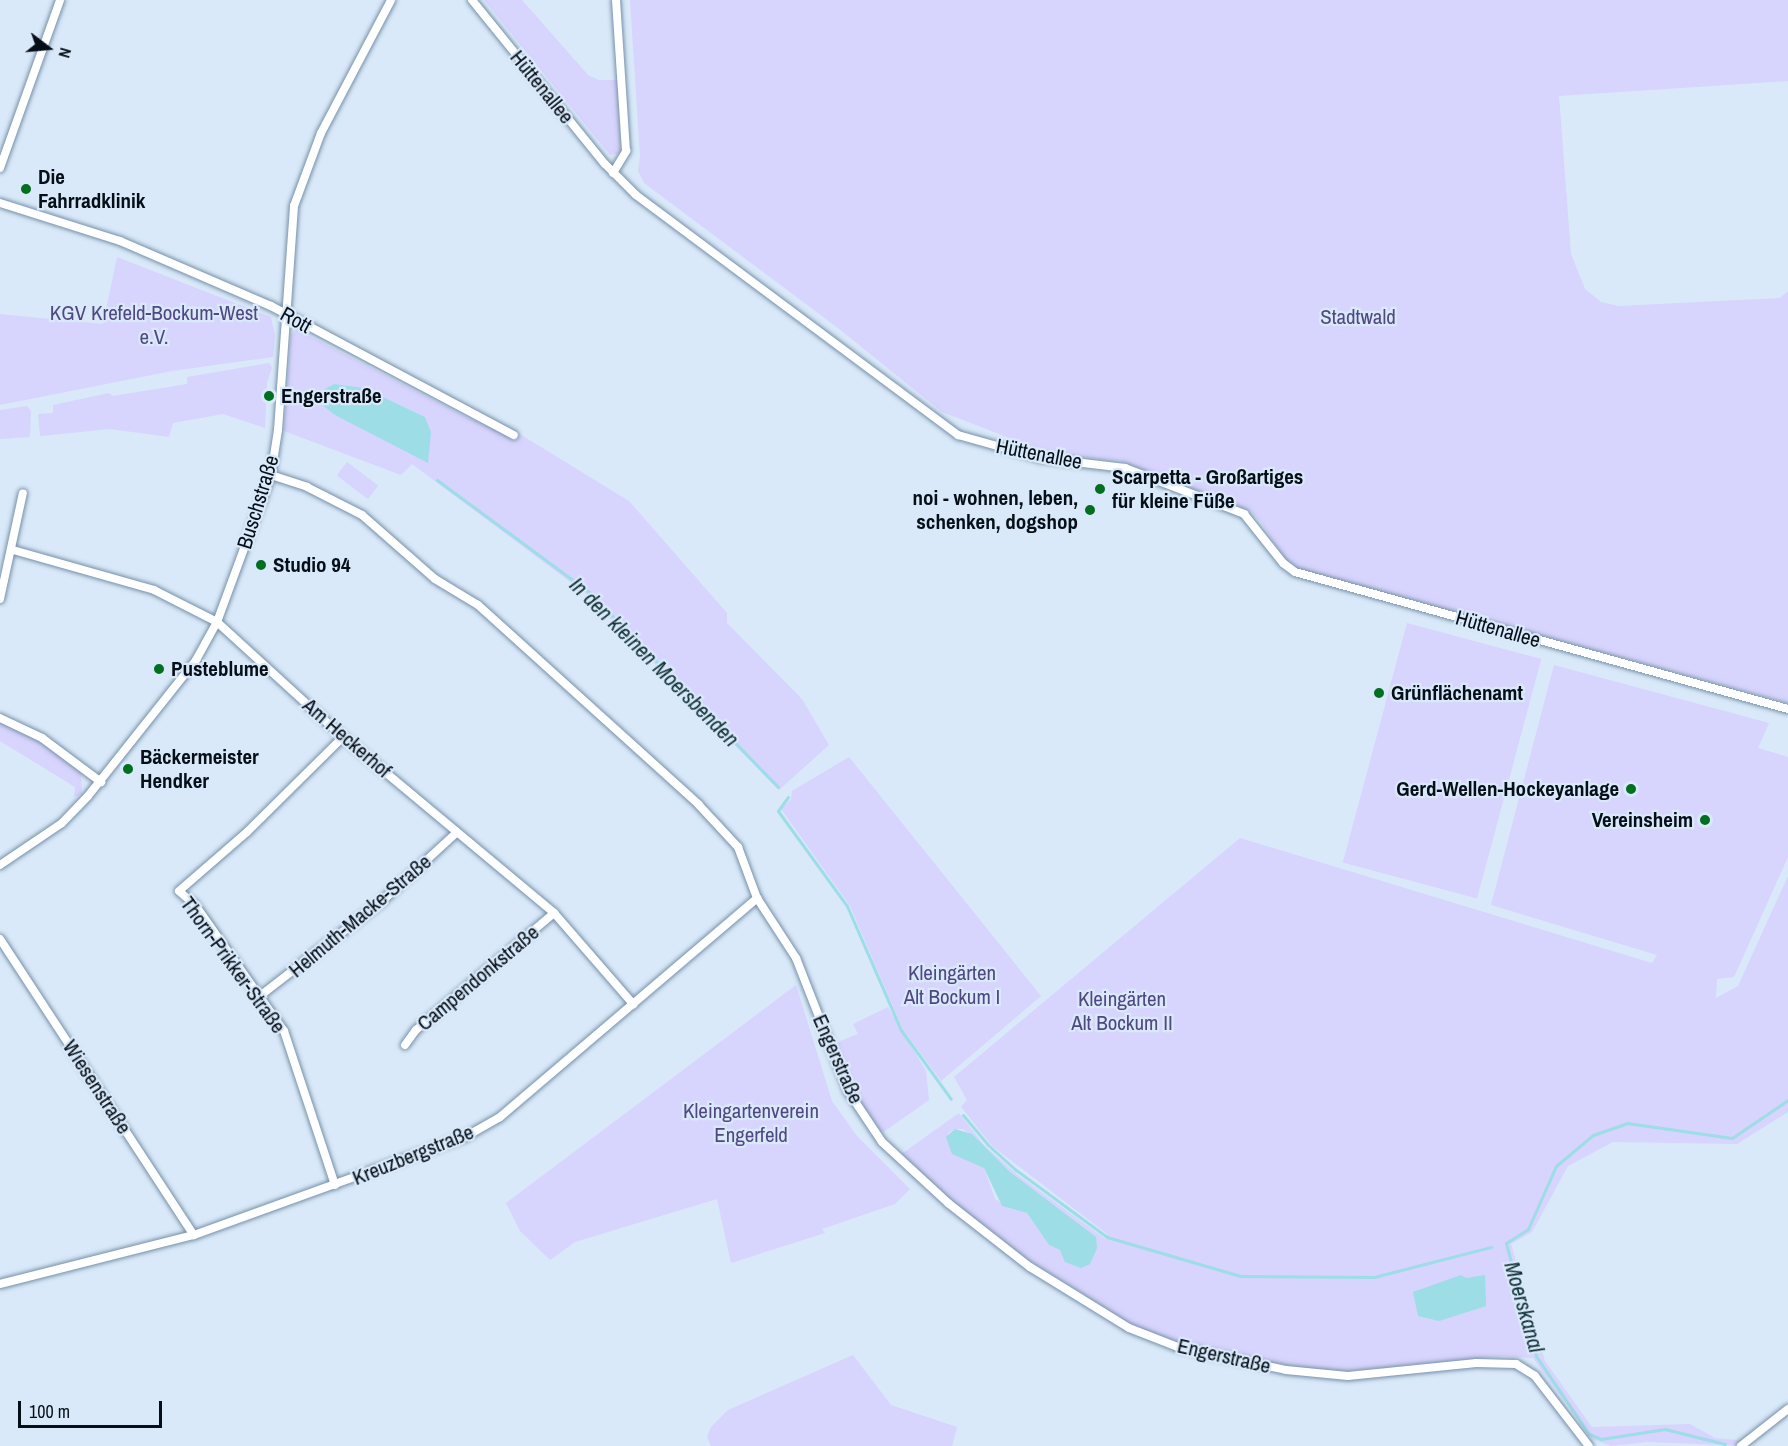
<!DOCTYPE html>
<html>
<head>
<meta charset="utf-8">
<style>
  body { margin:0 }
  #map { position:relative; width:1788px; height:1446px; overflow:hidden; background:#d9e9f9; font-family:"Archivo Narrow",sans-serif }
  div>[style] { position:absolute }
  .green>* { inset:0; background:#d7d4fd; transform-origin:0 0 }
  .water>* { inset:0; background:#9cdde6 }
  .stream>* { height:3px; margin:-1.5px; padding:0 1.5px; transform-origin:1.5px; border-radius:1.5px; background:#9cdde6 }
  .roads { filter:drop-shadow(0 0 2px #7790a9) drop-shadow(0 0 2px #7790a9) }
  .street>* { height:8px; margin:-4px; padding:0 4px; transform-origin:4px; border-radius:4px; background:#fff }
  .dots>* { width:16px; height:16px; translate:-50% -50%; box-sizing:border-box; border:3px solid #d9e9f9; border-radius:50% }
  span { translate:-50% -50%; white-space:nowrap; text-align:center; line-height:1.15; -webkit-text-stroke:4.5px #d9e9f9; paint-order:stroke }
  .street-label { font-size:21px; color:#060f18 }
  .poi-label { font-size:21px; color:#060f18; font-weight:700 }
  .left { translate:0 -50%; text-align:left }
  .right { translate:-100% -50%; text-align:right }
  .park-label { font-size:21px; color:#504783 }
  .water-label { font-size:22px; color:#113236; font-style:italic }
  .north { position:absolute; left:18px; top:18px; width:60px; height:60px; -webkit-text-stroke:4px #d9e9f9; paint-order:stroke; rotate:106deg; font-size:16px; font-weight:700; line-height:24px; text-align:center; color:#060f18 }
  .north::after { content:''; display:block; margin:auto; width:21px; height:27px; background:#060f18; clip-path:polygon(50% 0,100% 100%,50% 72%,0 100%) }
  .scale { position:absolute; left:18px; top:1401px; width:144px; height:27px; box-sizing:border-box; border:3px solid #060f18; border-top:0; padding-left:8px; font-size:18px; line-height:21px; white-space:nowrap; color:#060f18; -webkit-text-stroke:4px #d9e9f9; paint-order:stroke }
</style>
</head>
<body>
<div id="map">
  <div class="green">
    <i style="clip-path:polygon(484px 0,522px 0,588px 75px,599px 80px,618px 80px,621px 153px,610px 155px)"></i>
    <i style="clip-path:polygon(630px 0,1788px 0,1788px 81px,1559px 96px,1571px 254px,1585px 289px,1601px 302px,1618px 306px,1780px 298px,1788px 291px,1788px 703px,1289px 566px,1261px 522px,1250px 511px,1121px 461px,1051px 454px,942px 412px,838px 328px,644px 183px,638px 171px,640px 156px)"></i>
    <i style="clip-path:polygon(117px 257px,271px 317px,275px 335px,273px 357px,172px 371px,0 405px,0 314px,103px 324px)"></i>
    <i style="clip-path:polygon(evenodd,296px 329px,468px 418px,515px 437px,518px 433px,629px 501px,727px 613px,727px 623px,802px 699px,829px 745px,779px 790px,585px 593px,412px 464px,401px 475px,284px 431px,291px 334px,296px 329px,334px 384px,364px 388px,425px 417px,368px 430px,335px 415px,321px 391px,334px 384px)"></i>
    <i style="clip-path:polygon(269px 363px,272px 368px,267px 383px,265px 428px,223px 414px,173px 423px,169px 437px,110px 429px,40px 436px,38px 414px,53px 413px,53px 405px,109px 393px,113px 396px,187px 384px,187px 377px)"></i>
    <i style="clip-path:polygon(27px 406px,31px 411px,30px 437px,0 439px,0 410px)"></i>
    <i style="left:347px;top:462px;width:39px;height:17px;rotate:37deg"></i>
    <i style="left:1407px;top:623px;width:139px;height:248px;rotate:15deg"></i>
    <i style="clip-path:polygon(evenodd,1554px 665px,1769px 723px,1758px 748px,1788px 757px,1788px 857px,1734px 977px,1717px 979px,1716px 998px,1738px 986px,1788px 876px,1788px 1112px,1737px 1144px,1613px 1142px,1568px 1166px,1532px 1232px,1511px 1244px,1545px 1361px,1592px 1427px,1690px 1424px,1715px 1438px,1739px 1440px,1748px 1446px,1647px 1442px,1611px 1446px,1592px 1439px,1533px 1358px,1503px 1356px,1342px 1372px,1284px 1367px,1174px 1342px,1133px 1326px,1087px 1301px,1085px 1295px,1022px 1256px,927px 1181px,900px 1155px,959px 1113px,985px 1146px,1018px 1175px,1107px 1240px,1107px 1234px,992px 1146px,961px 1107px,967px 1100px,954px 1077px,1240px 838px,1652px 963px,1657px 955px,1491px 905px,1554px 665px,955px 1129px,963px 1129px,1010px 1172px,1075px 1266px,1060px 1250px,1049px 1245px,1027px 1213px,1008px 1208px,995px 1199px,984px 1168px,971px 1162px,948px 1133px,955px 1129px)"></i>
    <i style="clip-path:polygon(0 719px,36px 738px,81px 771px,82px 794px,74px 797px,75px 787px,0 741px)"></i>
    <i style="clip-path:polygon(849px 757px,1041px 996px,941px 1081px,902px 1028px,850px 906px,781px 809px,791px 799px,792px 791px)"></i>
    <i style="clip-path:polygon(796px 985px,832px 1101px,857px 1136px,910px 1189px,895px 1204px,822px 1229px,825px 1233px,731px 1263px,717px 1199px,575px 1242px,550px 1260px,520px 1231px,506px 1203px)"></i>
    <i style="clip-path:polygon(888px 1007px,926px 1071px,929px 1100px,882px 1133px,851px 1089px,833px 1044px,858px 1034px,853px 1024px)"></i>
    <i style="clip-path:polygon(853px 1355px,891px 1405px,957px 1427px,952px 1446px,711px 1446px,707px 1437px,711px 1427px,728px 1410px)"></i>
  </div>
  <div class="water">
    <i style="clip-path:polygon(334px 384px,364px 388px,425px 417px,431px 432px,428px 463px,335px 415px,321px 404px,321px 391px)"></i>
    <i style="clip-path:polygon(955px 1129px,972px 1134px,1010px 1172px,1096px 1237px,1097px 1248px,1090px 1264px,1081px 1268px,1065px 1262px,1060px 1250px,1049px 1245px,1027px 1213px,1002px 1206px,984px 1168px,952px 1154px,946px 1137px)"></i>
    <i style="clip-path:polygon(1461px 1275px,1466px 1278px,1485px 1275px,1486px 1306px,1439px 1321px,1418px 1316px,1413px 1292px)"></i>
  </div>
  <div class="stream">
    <i style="left:437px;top:480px;width:190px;rotate:36.4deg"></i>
    <i style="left:590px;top:593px;width:270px;rotate:45.9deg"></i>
    <i style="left:788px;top:797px;width:17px;rotate:126deg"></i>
    <i style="left:778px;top:811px;width:117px;rotate:54deg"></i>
    <i style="left:847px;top:906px;width:135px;rotate:66.5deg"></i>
    <i style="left:901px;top:1030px;width:85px;rotate:54.1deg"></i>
    <i style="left:963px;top:1115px;width:38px;rotate:50deg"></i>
    <i style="left:987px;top:1144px;width:39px;rotate:42deg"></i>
    <i style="left:1016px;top:1170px;width:113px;rotate:36.4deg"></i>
    <i style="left:1107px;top:1237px;width:139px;rotate:16.3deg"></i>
    <i style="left:1240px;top:1276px;width:134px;rotate:0.4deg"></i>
    <i style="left:1374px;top:1277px;width:121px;rotate:-14.4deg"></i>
    <i style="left:1725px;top:1444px;width:62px;rotate:-166deg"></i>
    <i style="left:1665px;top:1429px;width:65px;rotate:171.1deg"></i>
    <i style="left:1601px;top:1439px;width:13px;rotate:-157deg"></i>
    <i style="left:1589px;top:1434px;width:94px;rotate:-124.2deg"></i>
    <i style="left:1536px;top:1356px;width:117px;rotate:-104.9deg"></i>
    <i style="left:1506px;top:1243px;width:26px;rotate:-32deg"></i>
    <i style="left:1528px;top:1229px;width:69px;rotate:-66deg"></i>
    <i style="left:1556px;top:1166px;width:48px;rotate:-40deg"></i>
    <i style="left:1593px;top:1135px;width:36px;rotate:-19deg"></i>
    <i style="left:1627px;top:1123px;width:106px;rotate:8.1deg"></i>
    <i style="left:1732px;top:1138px;width:68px;rotate:-34.2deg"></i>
  </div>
  <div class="roads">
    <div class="street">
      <i style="left:472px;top:0;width:211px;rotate:51deg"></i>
      <i style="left:605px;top:164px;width:44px;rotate:45deg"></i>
      <i style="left:636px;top:195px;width:402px;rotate:36.7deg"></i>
      <i style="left:958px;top:435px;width:85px;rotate:15.7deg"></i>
      <i style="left:1040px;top:458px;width:86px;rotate:6.7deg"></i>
      <i style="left:1125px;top:468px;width:128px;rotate:21.1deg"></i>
      <i style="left:1244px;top:514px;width:63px;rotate:51.5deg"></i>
      <i style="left:1283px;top:563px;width:15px;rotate:37deg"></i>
      <i style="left:1295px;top:572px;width:512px;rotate:15.53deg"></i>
      <i style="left:0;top:168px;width:178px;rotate:-70.3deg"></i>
      <i style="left:613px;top:173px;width:26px;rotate:-59deg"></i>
      <i style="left:626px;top:151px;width:151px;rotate:-93.8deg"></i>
      <i style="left:0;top:203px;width:126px;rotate:17.6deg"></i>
      <i style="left:120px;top:241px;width:164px;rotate:23.3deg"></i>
      <i style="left:271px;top:306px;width:275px;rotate:28deg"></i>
      <i style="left:271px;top:475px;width:38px;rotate:18deg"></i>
      <i style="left:307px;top:487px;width:62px;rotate:27deg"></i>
      <i style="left:362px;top:515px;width:97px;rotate:41.2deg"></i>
      <i style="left:435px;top:579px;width:50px;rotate:31.2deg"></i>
      <i style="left:478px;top:605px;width:297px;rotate:42.1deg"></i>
      <i style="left:698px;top:804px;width:59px;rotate:47.1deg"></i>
      <i style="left:738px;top:847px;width:54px;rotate:69.6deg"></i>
      <i style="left:757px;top:898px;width:72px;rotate:57deg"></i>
      <i style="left:796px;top:958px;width:143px;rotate:68.6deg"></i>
      <i style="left:848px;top:1091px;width:61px;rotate:56.3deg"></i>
      <i style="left:882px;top:1142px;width:90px;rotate:42.7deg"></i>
      <i style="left:948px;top:1203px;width:104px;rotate:38deg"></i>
      <i style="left:1030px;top:1267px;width:116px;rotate:31.6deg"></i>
      <i style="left:1129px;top:1328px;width:53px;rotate:21.2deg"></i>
      <i style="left:1178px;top:1347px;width:110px;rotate:12deg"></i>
      <i style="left:1286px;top:1370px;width:62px;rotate:5.5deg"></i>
      <i style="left:1348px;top:1376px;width:129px;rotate:-5.8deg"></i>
      <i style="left:1476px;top:1363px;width:40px;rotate:1.4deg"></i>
      <i style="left:1516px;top:1364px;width:22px;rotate:32deg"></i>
      <i style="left:1535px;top:1376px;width:88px;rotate:52.4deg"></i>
      <i style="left:13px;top:550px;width:147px;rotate:15.8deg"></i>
      <i style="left:154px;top:590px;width:71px;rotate:26.9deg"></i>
      <i style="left:217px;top:622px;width:171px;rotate:42.4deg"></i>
      <i style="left:343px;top:737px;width:275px;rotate:39.8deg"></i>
      <i style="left:554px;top:913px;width:121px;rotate:49deg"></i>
      <i style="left:0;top:599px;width:108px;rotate:-77.8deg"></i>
      <i style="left:0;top:718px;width:47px;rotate:25.5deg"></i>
      <i style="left:42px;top:738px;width:74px;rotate:36.7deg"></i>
      <i style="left:0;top:865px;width:75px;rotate:-34.1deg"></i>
      <i style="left:62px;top:823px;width:37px;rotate:-46deg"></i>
      <i style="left:88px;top:796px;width:174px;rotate:-51.5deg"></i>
      <i style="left:196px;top:660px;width:43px;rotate:-61.1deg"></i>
      <i style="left:217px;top:622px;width:157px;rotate:-69.8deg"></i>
      <i style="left:271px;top:475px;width:46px;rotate:-81.2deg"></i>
      <i style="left:278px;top:430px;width:225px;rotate:-85.9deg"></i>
      <i style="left:294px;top:206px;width:78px;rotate:-69.7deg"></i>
      <i style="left:321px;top:133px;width:150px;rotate:-62.2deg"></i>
      <i style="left:0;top:939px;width:354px;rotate:56.8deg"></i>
      <i style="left:260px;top:996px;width:153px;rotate:-37.8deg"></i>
      <i style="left:381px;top:902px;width:103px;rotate:-42.6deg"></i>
      <i style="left:405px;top:1045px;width:19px;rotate:-54deg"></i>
      <i style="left:416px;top:1030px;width:181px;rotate:-40.3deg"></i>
      <i style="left:335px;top:1185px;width:162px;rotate:-108.3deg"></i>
      <i style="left:284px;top:1031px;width:154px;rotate:-125.2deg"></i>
      <i style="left:195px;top:905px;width:21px;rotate:-139deg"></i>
      <i style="left:179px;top:891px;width:90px;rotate:-40.9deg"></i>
      <i style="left:247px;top:832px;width:135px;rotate:-44.7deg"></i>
      <i style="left:0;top:1284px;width:200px;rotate:-14.2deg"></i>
      <i style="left:194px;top:1235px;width:288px;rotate:-19.9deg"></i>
      <i style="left:465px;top:1137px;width:40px;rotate:-29.7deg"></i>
      <i style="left:500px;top:1117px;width:338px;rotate:-40.4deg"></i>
      <i style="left:1741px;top:1446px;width:60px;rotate:-38.2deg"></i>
    </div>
  </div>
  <div class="dots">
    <i style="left:26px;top:189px;background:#016f20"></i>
    <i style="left:269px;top:396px;background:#016f20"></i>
    <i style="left:1100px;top:489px;background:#016f20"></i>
    <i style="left:1090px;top:510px;background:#016f20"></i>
    <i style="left:261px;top:565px;background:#016f20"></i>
    <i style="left:159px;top:669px;background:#016f20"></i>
    <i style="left:1379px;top:693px;background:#016f20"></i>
    <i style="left:128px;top:769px;background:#016f20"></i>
    <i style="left:1631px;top:789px;background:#016f20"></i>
    <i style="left:1705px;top:820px;background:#016f20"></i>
  </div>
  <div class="street-label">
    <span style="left:542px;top:87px;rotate:51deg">Hüttenallee</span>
    <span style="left:296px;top:320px;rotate:29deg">Rott</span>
    <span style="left:1039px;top:454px;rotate:11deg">Hüttenallee</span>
    <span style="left:258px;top:502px;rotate:-73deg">Buschstraße</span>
    <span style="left:1498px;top:629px;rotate:16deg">Hüttenallee</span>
    <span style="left:347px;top:738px;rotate:41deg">Am Heckerhof</span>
    <span style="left:360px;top:916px;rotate:-40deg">Helmuth-Macke-Straße</span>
    <span style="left:233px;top:965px;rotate:54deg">Thorn-Prikker-Straße</span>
    <span style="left:478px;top:978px;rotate:-40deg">Campendonkstraße</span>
    <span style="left:838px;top:1059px;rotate:66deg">Engerstraße</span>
    <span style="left:97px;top:1087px;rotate:57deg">Wiesenstraße</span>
    <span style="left:413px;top:1155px;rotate:-22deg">Kreuzbergstraße</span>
    <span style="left:1224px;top:1356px;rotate:13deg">Engerstraße</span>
  </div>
  <div class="poi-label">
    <span class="left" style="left:38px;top:189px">Die<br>Fahrradklinik</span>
    <span class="left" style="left:281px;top:396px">Engerstraße</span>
    <span class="left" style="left:1112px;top:489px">Scarpetta - Großartiges<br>für kleine Füße</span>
    <span class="right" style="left:1078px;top:510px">noi - wohnen, leben,<br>schenken, dogshop</span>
    <span class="left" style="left:273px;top:565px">Studio 94</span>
    <span class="left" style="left:171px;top:669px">Pusteblume</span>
    <span class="left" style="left:1391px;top:693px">Grünflächenamt</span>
    <span class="left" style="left:140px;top:769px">Bäckermeister<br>Hendker</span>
    <span class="right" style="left:1619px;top:789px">Gerd-Wellen-Hockeyanlage</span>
    <span class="right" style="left:1693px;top:820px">Vereinsheim</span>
  </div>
  <div class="park-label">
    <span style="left:154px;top:325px">KGV Krefeld-Bockum-West<br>e.V.</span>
    <span style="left:1358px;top:317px">Stadtwald</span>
    <span style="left:952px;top:985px">Kleingärten<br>Alt Bockum I</span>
    <span style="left:1122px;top:1011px">Kleingärten<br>Alt Bockum II</span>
    <span style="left:751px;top:1123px">Kleingartenverein<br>Engerfeld</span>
  </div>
  <div class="water-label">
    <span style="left:654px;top:662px;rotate:45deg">In den kleinen Moersbenden</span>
    <span style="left:1524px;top:1307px;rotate:74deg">Moerskanal</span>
  </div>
  <div class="north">N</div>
  <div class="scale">100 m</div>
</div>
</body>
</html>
